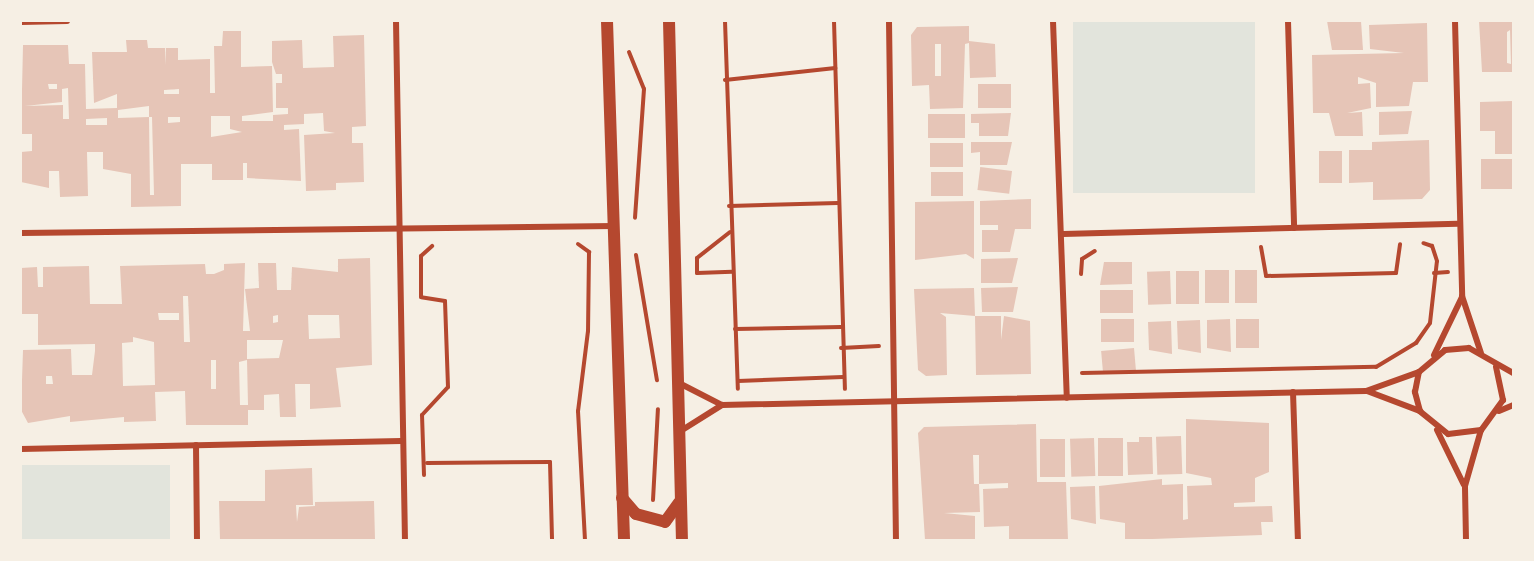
<!DOCTYPE html>
<html>
<head>
<meta charset="utf-8">
<style>
  body { margin:0 }
  #map { position:relative; width:1534px; height:561px; overflow:hidden; background:#f6efe4; font-family:Bitter,serif }
  div>[style] { position:absolute }
  .green>* { inset:0; background:#e2e4dc; transform-origin:0 0 }
  .building>* { inset:0; background:#e6c5b7; transform-origin:0 0 }
  .path>* { height:4px; margin:-2px; padding:0 2px; transform-origin:2px; border-radius:2px; background:#b5482f }
  .minor>* { height:6px; margin:-3px; padding:0 3px; transform-origin:3px; border-radius:3px; background:#b5482f }
  .secondary>* { height:12px; margin:-6px; padding:0 6px; transform-origin:6px; border-radius:6px; background:#b5482f }
  span { translate:-50% -50%; white-space:nowrap; text-align:center; line-height:1.15; -webkit-text-stroke:6px #f6efe4; paint-order:stroke }
  .frame { position:absolute; inset:0; border:22px solid #f6efe4; pointer-events:none }
</style>
</head>
<body>
<div id="map">
  <div class="green">
    <i style="left:1073px;top:21px;width:182px;height:172px"></i>
    <i style="left:21px;top:465px;width:149px;height:75px"></i>
  </div>
  <div class="building">
    <i style="clip-path:polygon(1327px 21px,1361px 21px,1363px 50px,1332px 50px)"></i>
    <i style="clip-path:polygon(evenodd,1479px 21px,1513px 21px,1513px 72px,1482px 72px,1479px 21px,1510px 30px,1511px 64px,1507px 63px,1507px 32px,1510px 30px)"></i>
    <i style="clip-path:polygon(1427px 23px,1428px 82px,1413px 82px,1409px 106px,1376px 107px,1376px 83px,1358px 77px,1358px 84px,1370px 83px,1371px 108px,1347px 113px,1362px 112px,1363px 136px,1335px 136px,1329px 113px,1313px 113px,1312px 55px,1404px 53px,1370px 49px,1369px 25px)"></i>
    <i style="clip-path:polygon(evenodd,969px 26px,969px 41px,995px 44px,996px 77px,970px 78px,969px 43px,965px 44px,963px 108px,930px 109px,929px 85px,912px 86px,911px 35px,917px 27px,969px 26px,935px 44px,941px 44px,941px 76px,935px 76px,935px 44px)"></i>
    <i style="clip-path:polygon(evenodd,223px 31px,241px 31px,241px 67px,272px 66px,273px 112px,242px 116px,242px 121px,273px 121px,273px 115px,288px 114px,288px 108px,276px 108px,276px 83px,282px 83px,282px 74px,276px 74px,272px 62px,272px 41px,302px 40px,303px 68px,334px 67px,333px 36px,364px 35px,366px 126px,352px 127px,352px 143px,363px 143px,364px 182px,336px 183px,336px 190px,306px 191px,304px 135px,335px 133px,324px 131px,323px 113px,304px 114px,304px 124px,284px 125px,284px 130px,299px 129px,301px 181px,247px 178px,247px 163px,243px 163px,243px 180px,212px 180px,212px 164px,181px 164px,181px 206px,131px 207px,131px 174px,103px 169px,103px 152px,87px 152px,88px 196px,60px 197px,59px 171px,49px 171px,49px 188px,21px 182px,21px 152px,32px 151px,32px 134px,21px 134px,23px 45px,68px 45px,69px 64px,85px 64px,86px 109px,117px 108px,117px 94px,94px 103px,92px 52px,127px 52px,126px 40px,147px 40px,148px 48px,165px 48px,165px 65px,166px 48px,178px 48px,178px 60px,210px 59px,210px 93px,215px 93px,214px 46px,222px 46px,223px 31px,48px 84px,57px 84px,57px 89px,49px 89px,48px 84px,223px 31px,68px 88px,69px 119px,63px 119px,63px 105px,25px 106px,62px 102px,62px 89px,68px 88px,223px 31px,179px 89px,179px 94px,164px 94px,164px 90px,179px 89px,223px 31px,149px 106px,149px 117px,118px 118px,118px 110px,149px 106px,223px 31px,211px 116px,230px 116px,230px 129px,242px 132px,211px 137px,211px 116px,223px 31px,149px 117px,152px 117px,154px 195px,150px 195px,149px 117px,223px 31px,168px 117px,180px 117px,180px 122px,168px 123px,168px 117px,223px 31px,107px 118px,107px 125px,86px 125px,86px 119px,107px 118px)"></i>
    <i style="left:978px;top:84px;width:33px;height:24px"></i>
    <i style="clip-path:polygon(1513px 101px,1513px 154px,1495px 154px,1495px 131px,1480px 131px,1480px 102px)"></i>
    <i style="clip-path:polygon(1412px 111px,1408px 134px,1379px 135px,1379px 112px)"></i>
    <i style="clip-path:polygon(1011px 113px,1008px 136px,979px 136px,979px 123px,971px 123px,971px 114px)"></i>
    <i style="left:928px;top:114px;width:37px;height:24px"></i>
    <i style="clip-path:polygon(1429px 140px,1430px 190px,1422px 199px,1373px 200px,1373px 182px,1349px 183px,1349px 150px,1372px 150px,1372px 142px)"></i>
    <i style="clip-path:polygon(971px 142px,1012px 142px,1007px 165px,980px 165px,980px 152px,971px 153px)"></i>
    <i style="left:930px;top:143px;width:33px;height:24px"></i>
    <i style="left:1319px;top:151px;width:23px;height:32px"></i>
    <i style="left:1513px;top:159px;width:30px;height:32px;rotate:90deg"></i>
    <i style="left:1012px;top:171px;width:23px;height:32px;rotate:97deg"></i>
    <i style="left:931px;top:172px;width:32px;height:24px"></i>
    <i style="clip-path:polygon(1031px 199px,1031px 229px,1015px 229px,1010px 252px,982px 252px,982px 230px,998px 230px,998px 225px,980px 225px,980px 201px)"></i>
    <i style="clip-path:polygon(974px 201px,974px 259px,966px 254px,915px 260px,915px 202px)"></i>
    <i style="clip-path:polygon(evenodd,370px 258px,372px 365px,336px 368px,341px 407px,310px 409px,310px 384px,295px 384px,296px 417px,280px 417px,279px 394px,264px 395px,264px 410px,248px 410px,248px 425px,186px 425px,185px 391px,155px 392px,156px 421px,124px 422px,124px 417px,70px 422px,70px 416px,28px 423px,21px 410px,23px 350px,71px 349px,72px 375px,92px 375px,95px 351px,95px 344px,38px 345px,38px 314px,21px 314px,21px 268px,37px 267px,38px 287px,43px 287px,43px 267px,89px 266px,90px 304px,122px 304px,120px 266px,205px 264px,206px 274px,214px 274px,224px 270px,224px 264px,245px 263px,243px 331px,250px 331px,245px 289px,259px 288px,258px 263px,276px 263px,277px 290px,291px 290px,292px 267px,338px 272px,338px 259px,370px 258px,183px 296px,188px 296px,190px 342px,184px 342px,183px 296px,370px 258px,158px 313px,179px 313px,179px 320px,159px 320px,158px 313px,370px 258px,278px 315px,278px 322px,273px 323px,273px 316px,278px 315px,370px 258px,308px 315px,339px 315px,340px 338px,309px 339px,308px 315px,370px 258px,133px 337px,154px 342px,155px 385px,123px 386px,122px 343px,133px 342px,133px 337px,370px 258px,247px 340px,283px 340px,279px 358px,247px 359px,247px 340px,370px 258px,211px 360px,216px 360px,216px 389px,211px 389px,211px 360px,370px 258px,247px 360px,248px 405px,240px 405px,239px 362px,247px 360px,370px 258px,46px 376px,52px 376px,53px 384px,46px 384px,46px 376px)"></i>
    <i style="clip-path:polygon(1018px 258px,1012px 283px,981px 283px,981px 259px)"></i>
    <i style="clip-path:polygon(1104px 262px,1132px 262px,1132px 284px,1100px 285px)"></i>
    <i style="left:1205px;top:270px;width:24px;height:33px"></i>
    <i style="left:1235px;top:270px;width:22px;height:33px"></i>
    <i style="left:1170px;top:271px;width:33px;height:23px;rotate:88deg"></i>
    <i style="left:1176px;top:271px;width:23px;height:33px"></i>
    <i style="clip-path:polygon(1018px 287px,1013px 312px,982px 312px,981px 288px)"></i>
    <i style="clip-path:polygon(974px 288px,975px 316px,940px 313px,946px 317px,947px 375px,926px 376px,918px 370px,914px 289px)"></i>
    <i style="left:1133px;top:290px;width:23px;height:33px;rotate:90deg"></i>
    <i style="clip-path:polygon(975px 316px,1001px 316px,1001px 340px,1004px 316px,1030px 321px,1031px 374px,976px 375px)"></i>
    <i style="left:1134px;top:319px;width:23px;height:33px;rotate:90deg"></i>
    <i style="clip-path:polygon(1230px 319px,1231px 352px,1207px 348px,1207px 320px)"></i>
    <i style="left:1236px;top:319px;width:23px;height:29px"></i>
    <i style="clip-path:polygon(1200px 320px,1201px 353px,1178px 349px,1177px 321px)"></i>
    <i style="clip-path:polygon(1171px 321px,1172px 354px,1149px 350px,1148px 322px)"></i>
    <i style="left:1134px;top:348px;width:23px;height:33px;rotate:85deg"></i>
    <i style="clip-path:polygon(1186px 419px,1269px 423px,1269px 472px,1255px 478px,1255px 502px,1234px 503px,1234px 507px,1272px 506px,1273px 522px,1261px 522px,1262px 535px,1125px 540px,1125px 523px,1100px 519px,1099px 486px,1162px 479px,1162px 485px,1183px 484px,1183px 520px,1188px 519px,1187px 486px,1212px 485px,1211px 478px,1186px 473px)"></i>
    <i style="clip-path:polygon(evenodd,1036px 424px,1037px 482px,1066px 482px,1068px 540px,1009px 540px,1009px 526px,984px 527px,983px 489px,1008px 488px,1008px 483px,979px 484px,980px 512px,944px 513px,975px 516px,975px 540px,925px 540px,918px 433px,924px 427px,1036px 424px,973px 455px,979px 455px,979px 484px,974px 484px,973px 455px)"></i>
    <i style="left:1181px;top:436px;width:38px;height:25px;rotate:88deg"></i>
    <i style="clip-path:polygon(1139px 437px,1152px 437px,1153px 474px,1128px 475px,1127px 442px,1139px 442px)"></i>
    <i style="left:1094px;top:438px;width:38px;height:24px;rotate:88deg"></i>
    <i style="left:1098px;top:438px;width:25px;height:38px"></i>
    <i style="left:1040px;top:439px;width:25px;height:38px"></i>
    <i style="clip-path:polygon(312px 468px,313px 505px,296px 505px,297px 522px,299px 507px,315px 506px,315px 502px,374px 501px,375px 539px,220px 540px,219px 501px,265px 501px,265px 470px)"></i>
    <i style="clip-path:polygon(1095px 486px,1096px 524px,1071px 519px,1070px 487px)"></i>
  </div>
  <div class="path">
    <i style="left:725px;top:21px;width:368px;rotate:88deg"></i>
    <i style="left:834px;top:21px;width:368px;rotate:88.3deg"></i>
    <i style="left:629px;top:52px;width:40px;rotate:68deg"></i>
    <i style="left:644px;top:89px;width:129px;rotate:94deg"></i>
    <i style="left:725px;top:80px;width:111px;rotate:-6.2deg"></i>
    <i style="left:729px;top:206px;width:109px;rotate:-1.6deg"></i>
    <i style="left:730px;top:232px;width:42px;rotate:141.8deg"></i>
    <i style="left:697px;top:258px;width:15px;rotate:90deg"></i>
    <i style="left:697px;top:273px;width:35px;rotate:-2deg"></i>
    <i style="left:578px;top:244px;width:14px;rotate:36deg"></i>
    <i style="left:589px;top:252px;width:79px;rotate:90.7deg"></i>
    <i style="left:588px;top:331px;width:81px;rotate:97.1deg"></i>
    <i style="left:578px;top:411px;width:129px;rotate:86.9deg"></i>
    <i style="left:1261px;top:247px;width:29px;rotate:80deg"></i>
    <i style="left:1266px;top:276px;width:130px;rotate:-1.3deg"></i>
    <i style="left:1396px;top:273px;width:29px;rotate:-82deg"></i>
    <i style="left:636px;top:255px;width:127px;rotate:80.5deg"></i>
    <i style="left:1434px;top:273px;width:14px;rotate:-4deg"></i>
    <i style="left:1081px;top:274px;width:15px;rotate:-86deg"></i>
    <i style="left:1082px;top:259px;width:15px;rotate:-32deg"></i>
    <i style="left:735px;top:329px;width:106px;rotate:-1.1deg"></i>
    <i style="left:841px;top:348px;width:38px;rotate:-3deg"></i>
    <i style="left:1082px;top:373px;width:294px;rotate:-1.2deg"></i>
    <i style="left:1376px;top:367px;width:47px;rotate:-31deg"></i>
    <i style="left:1416px;top:343px;width:24px;rotate:-55deg"></i>
    <i style="left:1430px;top:323px;width:62px;rotate:-83.6deg"></i>
    <i style="left:1437px;top:261px;width:16px;rotate:-108deg"></i>
    <i style="left:1432px;top:246px;width:9px;rotate:-162deg"></i>
    <i style="left:738px;top:381px;width:105px;rotate:-2.2deg"></i>
    <i style="left:427px;top:463px;width:123px;rotate:-0.5deg"></i>
    <i style="left:550px;top:462px;width:78px;rotate:88.5deg"></i>
    <i style="left:424px;top:475px;width:60px;rotate:-91.9deg"></i>
    <i style="left:422px;top:415px;width:38px;rotate:-47deg"></i>
    <i style="left:448px;top:387px;width:86px;rotate:-92deg"></i>
    <i style="left:445px;top:301px;width:24px;rotate:-171deg"></i>
    <i style="left:421px;top:297px;width:41px;rotate:-90deg"></i>
    <i style="left:421px;top:256px;width:15px;rotate:-42deg"></i>
    <i style="left:653px;top:500px;width:91px;rotate:-86.9deg"></i>
  </div>
  <div class="minor">
    <i style="left:396px;top:21px;width:519px;rotate:89.01deg"></i>
    <i style="left:889px;top:21px;width:519px;rotate:89.23deg"></i>
    <i style="left:1053px;top:21px;width:377px;rotate:87.9deg"></i>
    <i style="left:1288px;top:21px;width:207px;rotate:88.3deg"></i>
    <i style="left:1455px;top:21px;width:275px;rotate:88.5deg"></i>
    <i style="left:1462px;top:296px;width:60px;rotate:71.6deg"></i>
    <i style="left:21px;top:22px;width:46px;rotate:-1.2deg"></i>
    <i style="left:21px;top:233px;width:593px;rotate:-0.68deg"></i>
    <i style="left:1063px;top:234px;width:395px;rotate:-1.5deg"></i>
    <i style="left:1434px;top:355px;width:64px;rotate:-64.2deg"></i>
    <i style="left:1496px;top:367px;width:34px;rotate:78deg"></i>
    <i style="left:1503px;top:400px;width:37px;rotate:126deg"></i>
    <i style="left:1481px;top:430px;width:33px;rotate:173deg"></i>
    <i style="left:1448px;top:434px;width:36px;rotate:-141deg"></i>
    <i style="left:1420px;top:411px;width:20px;rotate:-105deg"></i>
    <i style="left:1415px;top:392px;width:20px;rotate:-79deg"></i>
    <i style="left:1419px;top:372px;width:34px;rotate:-40deg"></i>
    <i style="left:1445px;top:350px;width:24px;rotate:-5deg"></i>
    <i style="left:1469px;top:348px;width:51px;rotate:29.6deg"></i>
    <i style="left:679px;top:383px;width:48px;rotate:27.1deg"></i>
    <i style="left:722px;top:405px;width:644px;rotate:-1.25deg"></i>
    <i style="left:1366px;top:391px;width:56px;rotate:-19.7deg"></i>
    <i style="left:1367px;top:391px;width:57px;rotate:20.7deg"></i>
    <i style="left:1293px;top:392px;width:148px;rotate:88.1deg"></i>
    <i style="left:1499px;top:411px;width:15px;rotate:-23deg"></i>
    <i style="left:1437px;top:430px;width:61px;rotate:63.9deg"></i>
    <i style="left:679px;top:432px;width:51px;rotate:-32.1deg"></i>
    <i style="left:196px;top:445px;width:95px;rotate:89.4deg"></i>
    <i style="left:21px;top:449px;width:380px;rotate:-1.2deg"></i>
    <i style="left:1466px;top:540px;width:54px;rotate:-91.1deg"></i>
    <i style="left:1465px;top:486px;width:58px;rotate:-74.1deg"></i>
  </div>
  <div class="secondary">
    <i style="left:607px;top:21px;width:519px;rotate:88.12deg"></i>
    <i style="left:669px;top:21px;width:519px;rotate:88.57deg"></i>
    <i style="left:622px;top:498px;width:21px;rotate:49deg"></i>
    <i style="left:636px;top:514px;width:30px;rotate:15deg"></i>
    <i style="left:665px;top:522px;width:24px;rotate:-54deg"></i>
  </div>
  <div class="frame"></div>
</div>
</body>
</html>
